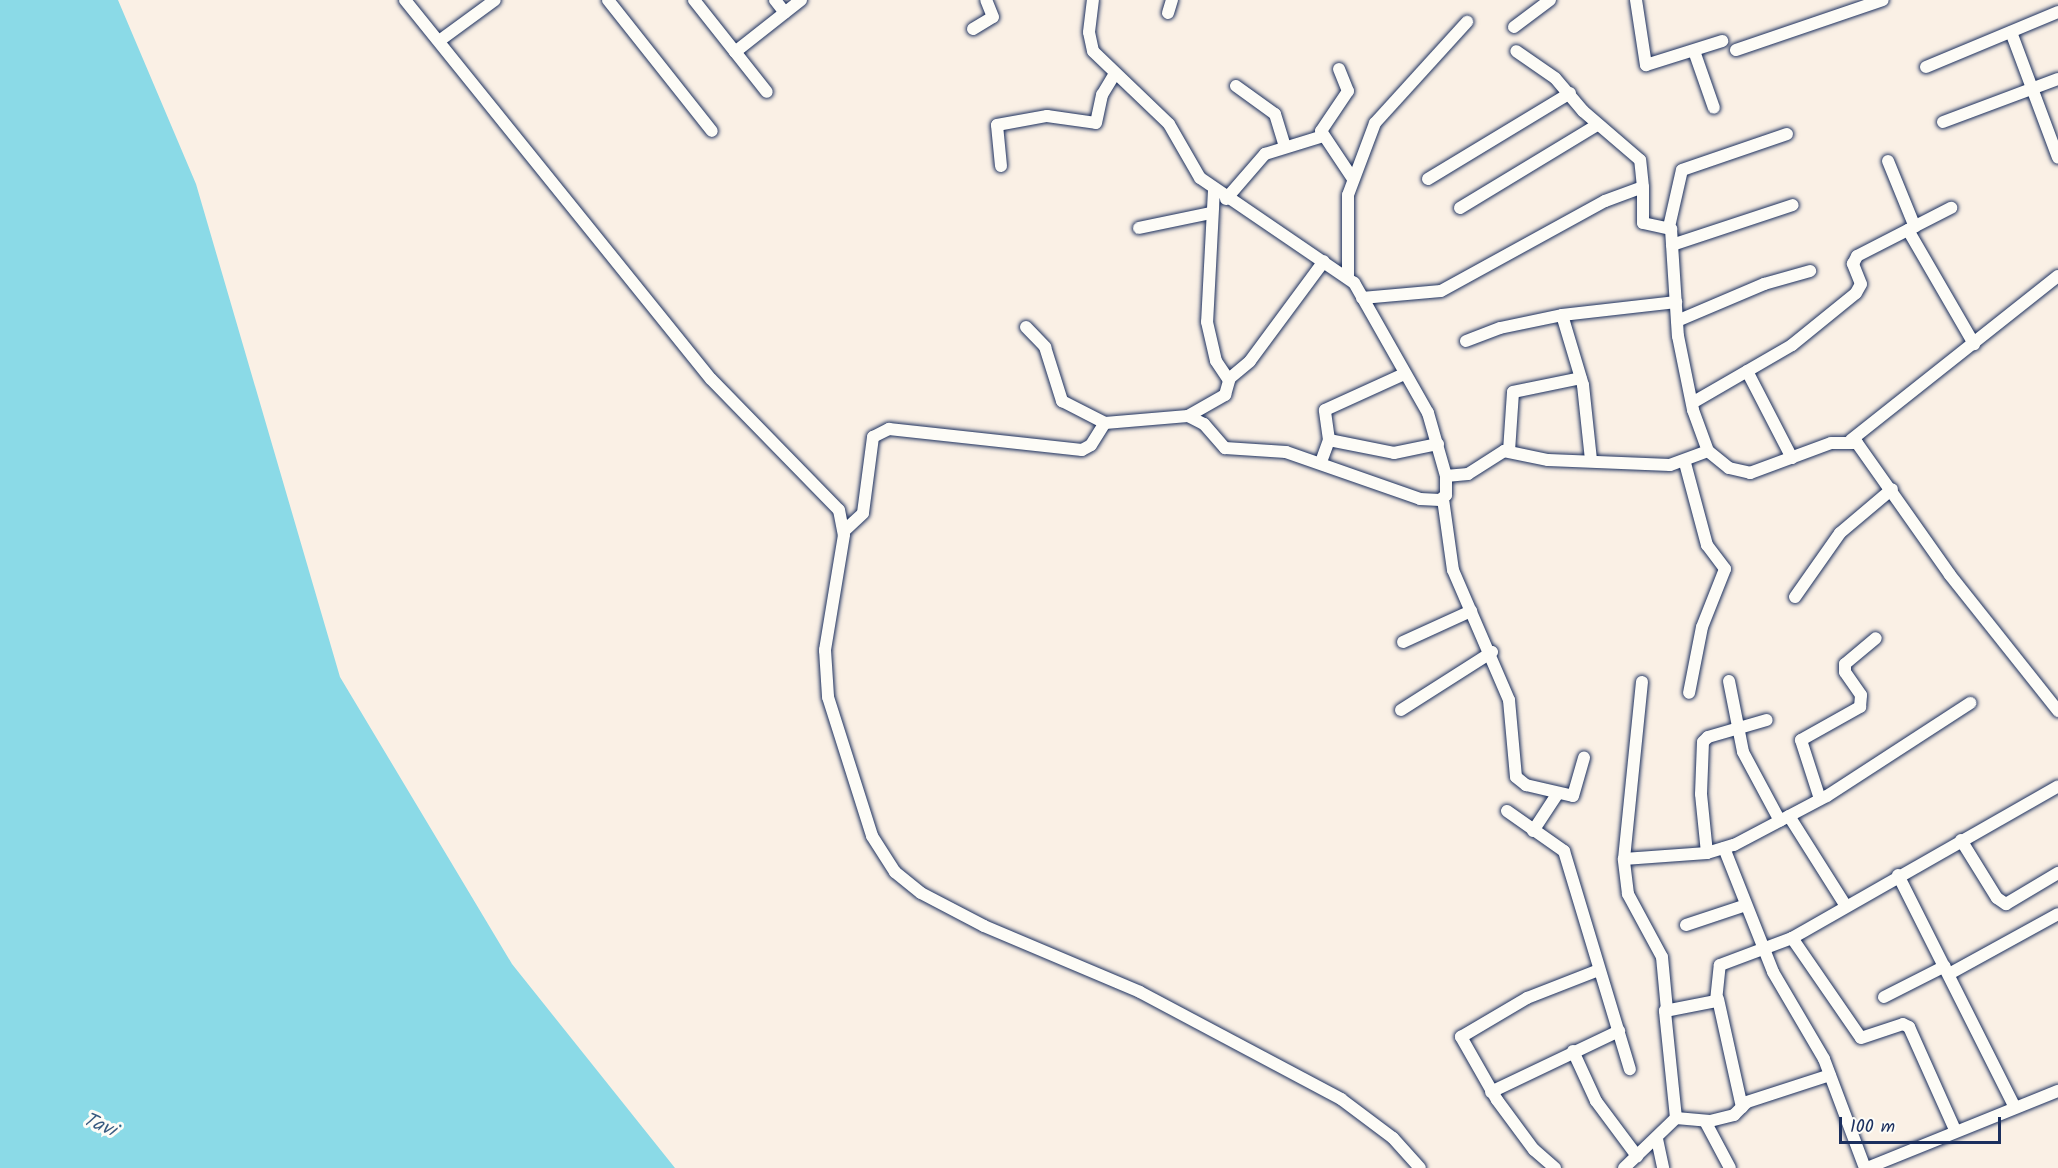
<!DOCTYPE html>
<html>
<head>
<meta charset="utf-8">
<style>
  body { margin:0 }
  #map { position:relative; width:2058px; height:1168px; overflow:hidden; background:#faf0e5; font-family:Kalam,sans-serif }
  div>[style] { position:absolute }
  .water>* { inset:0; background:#8bdae7 }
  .roads { filter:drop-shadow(0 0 2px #1b2f5e) drop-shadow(0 0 2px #1b2f5e) }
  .minor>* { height:12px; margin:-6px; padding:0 6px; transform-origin:6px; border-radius:6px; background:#fdfcf7 }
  span { translate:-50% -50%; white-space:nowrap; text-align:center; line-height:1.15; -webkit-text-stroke:6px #fdfcf7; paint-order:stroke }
  .water-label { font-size:20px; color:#375a80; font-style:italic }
  .scale { position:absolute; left:1839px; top:1117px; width:162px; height:27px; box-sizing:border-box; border:3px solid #1b2f5e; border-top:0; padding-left:8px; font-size:18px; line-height:21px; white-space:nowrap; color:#1b2f5e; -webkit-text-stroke:4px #fdfcf7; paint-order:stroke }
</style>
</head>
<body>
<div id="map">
  <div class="water">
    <i style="clip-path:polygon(0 0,118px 0,196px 184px,340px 677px,512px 964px,675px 1168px,0 1168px)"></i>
  </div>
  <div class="roads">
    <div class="minor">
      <i style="left:405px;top:0;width:487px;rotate:51.1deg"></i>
      <i style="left:711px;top:379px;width:183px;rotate:45.7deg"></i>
      <i style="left:839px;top:510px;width:25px;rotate:79deg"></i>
      <i style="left:844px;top:535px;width:117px;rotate:99.4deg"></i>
      <i style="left:825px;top:650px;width:47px;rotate:86.3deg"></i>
      <i style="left:828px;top:697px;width:146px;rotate:72.4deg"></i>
      <i style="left:872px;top:836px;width:43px;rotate:57.4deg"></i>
      <i style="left:895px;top:872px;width:33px;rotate:39deg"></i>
      <i style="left:921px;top:893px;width:71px;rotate:27.6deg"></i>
      <i style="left:984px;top:926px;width:169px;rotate:22.9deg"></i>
      <i style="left:1140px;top:992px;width:228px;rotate:28deg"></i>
      <i style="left:1341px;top:1099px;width:65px;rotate:36.9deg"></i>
      <i style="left:1393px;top:1138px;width:40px;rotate:48deg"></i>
      <i style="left:608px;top:0;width:167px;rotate:51.6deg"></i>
      <i style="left:694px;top:0;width:117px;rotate:51.6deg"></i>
      <i style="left:775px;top:0;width:16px;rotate:52deg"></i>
      <i style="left:1636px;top:0;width:66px;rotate:81.3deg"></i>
      <i style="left:1646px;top:65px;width:80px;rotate:-17.5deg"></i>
      <i style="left:1168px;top:13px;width:14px;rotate:-73deg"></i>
      <i style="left:1514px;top:27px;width:45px;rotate:-36.9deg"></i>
      <i style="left:973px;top:29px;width:23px;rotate:-31deg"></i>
      <i style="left:993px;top:17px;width:18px;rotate:-112deg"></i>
      <i style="left:2011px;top:32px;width:134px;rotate:69.5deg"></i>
      <i style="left:439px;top:41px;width:69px;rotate:-36.2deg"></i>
      <i style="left:1736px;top:50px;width:155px;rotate:-18.8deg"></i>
      <i style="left:1694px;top:51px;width:60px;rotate:70.7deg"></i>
      <i style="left:735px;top:52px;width:84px;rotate:-38.2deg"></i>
      <i style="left:1926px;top:67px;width:143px;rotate:-22.6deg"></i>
      <i style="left:1339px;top:69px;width:24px;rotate:68deg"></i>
      <i style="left:1348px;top:91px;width:48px;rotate:124deg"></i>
      <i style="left:1321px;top:131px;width:58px;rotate:56.3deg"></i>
      <i style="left:1236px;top:86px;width:48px;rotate:35.7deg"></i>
      <i style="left:1275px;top:114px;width:34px;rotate:73deg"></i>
      <i style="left:1943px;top:122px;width:123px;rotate:-20.5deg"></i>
      <i style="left:1888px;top:161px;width:71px;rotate:67.8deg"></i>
      <i style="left:1001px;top:166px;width:41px;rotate:-95.6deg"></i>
      <i style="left:997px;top:125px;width:51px;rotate:-10.2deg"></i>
      <i style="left:1047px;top:116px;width:49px;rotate:8.1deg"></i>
      <i style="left:1096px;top:123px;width:29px;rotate:-78deg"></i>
      <i style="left:1102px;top:95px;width:23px;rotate:-59deg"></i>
      <i style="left:1428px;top:179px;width:166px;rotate:-31.2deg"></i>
      <i style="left:1643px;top:187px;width:36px;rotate:90deg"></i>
      <i style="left:1643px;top:223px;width:29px;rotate:12deg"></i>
      <i style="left:1671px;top:229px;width:107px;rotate:86.3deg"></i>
      <i style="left:1678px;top:336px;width:76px;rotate:78.5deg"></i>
      <i style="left:1693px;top:410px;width:44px;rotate:69.9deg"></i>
      <i style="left:1708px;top:451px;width:27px;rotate:39deg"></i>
      <i style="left:1729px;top:468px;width:22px;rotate:13deg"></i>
      <i style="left:1750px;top:473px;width:86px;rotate:-20.3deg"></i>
      <i style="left:1831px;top:443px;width:26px"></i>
      <i style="left:1857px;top:443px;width:161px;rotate:54.8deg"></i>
      <i style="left:1950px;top:575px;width:174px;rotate:51.5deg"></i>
      <i style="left:1214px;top:190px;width:132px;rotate:93deg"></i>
      <i style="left:1207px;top:322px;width:40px;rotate:77deg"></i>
      <i style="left:1216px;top:361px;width:23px;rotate:56deg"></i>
      <i style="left:1226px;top:199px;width:60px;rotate:-49.1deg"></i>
      <i style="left:1265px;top:154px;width:61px;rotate:-17.2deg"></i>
      <i style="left:1460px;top:208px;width:160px;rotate:-31.2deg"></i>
      <i style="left:1669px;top:227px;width:58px;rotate:-77.2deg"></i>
      <i style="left:1682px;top:170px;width:111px;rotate:-18.9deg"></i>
      <i style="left:1139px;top:228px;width:74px;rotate:-11.8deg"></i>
      <i style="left:1908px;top:230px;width:132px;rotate:59.9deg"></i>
      <i style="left:1672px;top:245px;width:127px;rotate:-18.3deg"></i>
      <i style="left:1348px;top:278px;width:83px;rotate:-90deg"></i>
      <i style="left:1348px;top:195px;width:77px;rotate:-69.4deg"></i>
      <i style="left:1375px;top:123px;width:137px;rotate:-47.7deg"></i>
      <i style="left:1362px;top:298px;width:79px;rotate:-5.1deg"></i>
      <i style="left:1441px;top:291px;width:187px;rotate:-28.8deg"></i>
      <i style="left:1605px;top:201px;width:40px;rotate:-20.2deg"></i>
      <i style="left:1643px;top:187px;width:27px;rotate:-96deg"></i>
      <i style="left:1640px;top:160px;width:75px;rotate:-139.3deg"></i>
      <i style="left:1583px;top:111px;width:43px;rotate:-130.3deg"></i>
      <i style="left:1555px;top:78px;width:47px;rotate:-145.3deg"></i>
      <i style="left:1562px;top:315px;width:73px;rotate:73.3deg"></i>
      <i style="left:1583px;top:385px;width:75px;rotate:83.9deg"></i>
      <i style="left:1677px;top:321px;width:95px;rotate:-23deg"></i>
      <i style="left:1764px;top:284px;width:48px;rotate:-15.8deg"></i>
      <i style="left:1026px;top:327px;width:28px;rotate:46deg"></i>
      <i style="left:1045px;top:347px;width:57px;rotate:72.5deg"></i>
      <i style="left:1062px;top:401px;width:48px;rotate:27.1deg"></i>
      <i style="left:1466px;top:341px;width:36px;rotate:-21deg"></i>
      <i style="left:1500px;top:328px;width:63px;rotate:-11.8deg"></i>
      <i style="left:1562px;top:315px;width:115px;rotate:-6.5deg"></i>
      <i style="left:1747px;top:371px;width:98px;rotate:62.7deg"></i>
      <i style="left:1692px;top:403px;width:116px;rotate:-30.1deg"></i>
      <i style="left:1792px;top:345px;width:82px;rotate:-39.1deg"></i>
      <i style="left:1856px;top:293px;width:10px;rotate:-61deg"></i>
      <i style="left:1861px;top:284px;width:22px;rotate:-112deg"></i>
      <i style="left:1853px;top:264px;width:9px;rotate:-63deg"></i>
      <i style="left:1857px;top:256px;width:106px;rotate:-27.1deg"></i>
      <i style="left:1188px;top:416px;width:43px;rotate:-29.6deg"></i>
      <i style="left:1225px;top:395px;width:18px;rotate:-74deg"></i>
      <i style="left:1230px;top:378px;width:26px;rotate:-40deg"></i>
      <i style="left:1250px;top:361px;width:124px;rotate:-53.5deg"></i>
      <i style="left:1329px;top:440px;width:66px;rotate:11.3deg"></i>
      <i style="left:1394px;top:453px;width:45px;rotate:-11.6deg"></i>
      <i style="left:1851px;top:440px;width:264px;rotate:-38.4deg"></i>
      <i style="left:1509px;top:451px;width:59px;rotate:-86.1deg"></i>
      <i style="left:1513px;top:392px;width:69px;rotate:-11.6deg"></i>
      <i style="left:1321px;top:462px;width:23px;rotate:-70deg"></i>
      <i style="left:1329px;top:440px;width:30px;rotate:-98deg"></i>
      <i style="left:1325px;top:410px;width:87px;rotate:-24.5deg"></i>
      <i style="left:1685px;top:463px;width:85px;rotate:75deg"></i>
      <i style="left:1707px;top:545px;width:30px;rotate:53deg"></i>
      <i style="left:1725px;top:569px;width:62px;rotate:111.6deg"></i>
      <i style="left:1702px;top:627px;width:67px;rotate:101.1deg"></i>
      <i style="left:1446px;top:476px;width:22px;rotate:-5deg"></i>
      <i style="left:1468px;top:474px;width:43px;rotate:-32.6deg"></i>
      <i style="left:1504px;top:451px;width:45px;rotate:11.6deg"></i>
      <i style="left:1548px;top:460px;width:122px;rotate:2.3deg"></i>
      <i style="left:1670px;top:465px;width:40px;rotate:-20.2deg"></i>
      <i style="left:1443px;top:499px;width:72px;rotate:82deg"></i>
      <i style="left:1453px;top:570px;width:142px;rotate:66.7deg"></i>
      <i style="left:1509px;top:700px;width:77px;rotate:84.8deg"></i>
      <i style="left:1516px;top:777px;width:13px;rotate:39deg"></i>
      <i style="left:1526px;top:785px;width:48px;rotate:13.2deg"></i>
      <i style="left:1573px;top:796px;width:40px;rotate:-74deg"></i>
      <i style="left:844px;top:531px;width:26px;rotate:-43deg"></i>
      <i style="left:863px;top:513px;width:77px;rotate:-82.5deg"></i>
      <i style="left:873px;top:437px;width:18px;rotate:-27deg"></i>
      <i style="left:889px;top:429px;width:194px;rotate:6.2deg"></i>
      <i style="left:1082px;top:450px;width:10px;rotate:-29deg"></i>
      <i style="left:1091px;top:445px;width:26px;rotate:-58deg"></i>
      <i style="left:1105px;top:423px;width:83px;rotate:-4.8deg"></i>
      <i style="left:1188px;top:416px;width:18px;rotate:27deg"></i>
      <i style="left:1204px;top:424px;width:32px;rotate:49deg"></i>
      <i style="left:1225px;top:448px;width:61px;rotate:3.8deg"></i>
      <i style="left:1286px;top:452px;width:142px;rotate:19.3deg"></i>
      <i style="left:1420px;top:499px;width:20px;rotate:3deg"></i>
      <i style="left:1440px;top:500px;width:8px;rotate:-40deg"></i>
      <i style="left:1446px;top:495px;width:19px;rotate:-90deg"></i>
      <i style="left:1446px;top:476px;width:66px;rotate:-105.9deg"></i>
      <i style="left:1428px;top:413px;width:150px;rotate:-119.6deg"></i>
      <i style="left:1354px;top:283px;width:186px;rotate:-145.7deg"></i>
      <i style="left:1200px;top:178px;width:62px;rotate:-119.9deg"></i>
      <i style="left:1169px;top:124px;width:105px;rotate:-136.2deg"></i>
      <i style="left:1093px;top:51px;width:19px;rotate:-102deg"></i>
      <i style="left:1089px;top:32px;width:32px;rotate:-83deg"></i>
      <i style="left:1795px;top:597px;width:78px;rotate:-54.9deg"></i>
      <i style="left:1840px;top:533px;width:68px;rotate:-40.2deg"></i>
      <i style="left:1403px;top:642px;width:75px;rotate:-24.5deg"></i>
      <i style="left:1729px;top:681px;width:72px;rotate:78.8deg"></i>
      <i style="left:1743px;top:752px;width:78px;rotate:61.8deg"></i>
      <i style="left:1401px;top:710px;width:108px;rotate:-32.5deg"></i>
      <i style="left:1820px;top:799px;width:62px;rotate:-107.9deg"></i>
      <i style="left:1801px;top:740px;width:68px;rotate:-29.2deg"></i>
      <i style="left:1860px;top:707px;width:12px;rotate:-85deg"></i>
      <i style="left:1861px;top:695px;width:28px;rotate:-125deg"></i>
      <i style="left:1845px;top:672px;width:8px;rotate:-90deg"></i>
      <i style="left:1845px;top:664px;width:40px;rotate:-40deg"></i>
      <i style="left:1507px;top:811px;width:70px;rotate:35.1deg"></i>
      <i style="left:1564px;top:851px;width:228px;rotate:73.2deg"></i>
      <i style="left:1789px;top:816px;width:107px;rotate:57.7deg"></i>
      <i style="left:1533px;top:831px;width:45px;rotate:-56.7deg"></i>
      <i style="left:1961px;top:840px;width:68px;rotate:58.2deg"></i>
      <i style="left:1997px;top:898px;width:11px;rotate:34deg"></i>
      <i style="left:2006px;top:904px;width:61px;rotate:-30.8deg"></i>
      <i style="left:1724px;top:848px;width:133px;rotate:68.4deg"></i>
      <i style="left:1773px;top:972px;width:101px;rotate:59.6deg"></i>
      <i style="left:1824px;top:1059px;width:116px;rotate:69.4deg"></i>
      <i style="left:1707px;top:853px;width:59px;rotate:-95.8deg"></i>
      <i style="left:1701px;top:794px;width:52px;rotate:-87.8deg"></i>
      <i style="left:1703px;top:742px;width:7px;rotate:-45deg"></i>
      <i style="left:1708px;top:737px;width:61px;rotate:-16.1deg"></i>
      <i style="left:1624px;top:859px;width:178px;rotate:-84.2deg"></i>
      <i style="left:1898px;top:875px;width:258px;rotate:63.3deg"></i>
      <i style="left:1686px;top:925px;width:63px;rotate:-18.4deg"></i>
      <i style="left:1792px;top:938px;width:121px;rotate:55.4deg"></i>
      <i style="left:1861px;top:1038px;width:44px;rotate:-18.4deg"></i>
      <i style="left:1903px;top:1024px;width:7px;rotate:27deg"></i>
      <i style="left:1909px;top:1027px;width:113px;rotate:65.9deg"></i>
      <i style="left:1949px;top:974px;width:124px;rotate:-28.8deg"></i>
      <i style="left:1884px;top:997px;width:68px;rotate:-26.9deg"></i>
      <i style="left:1718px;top:999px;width:111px;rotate:77.5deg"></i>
      <i style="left:1667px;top:1010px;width:53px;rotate:-95.4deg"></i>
      <i style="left:1662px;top:957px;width:72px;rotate:-118.4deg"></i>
      <i style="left:1628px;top:894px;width:35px;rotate:-97deg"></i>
      <i style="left:1624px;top:859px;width:83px;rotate:-4.1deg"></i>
      <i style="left:1707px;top:853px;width:28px;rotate:-17deg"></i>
      <i style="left:1734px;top:845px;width:105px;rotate:-27.8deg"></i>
      <i style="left:1827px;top:796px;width:171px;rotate:-33deg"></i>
      <i style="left:1573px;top:1051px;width:55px;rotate:65.3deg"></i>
      <i style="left:1596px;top:1101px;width:69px;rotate:53.3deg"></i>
      <i style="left:1491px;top:1092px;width:142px;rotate:-25.5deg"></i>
      <i style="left:1676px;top:1118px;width:34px;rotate:5deg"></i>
      <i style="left:1710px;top:1121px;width:25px;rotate:-14deg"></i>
      <i style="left:1734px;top:1115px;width:18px;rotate:-45deg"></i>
      <i style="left:1747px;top:1102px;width:87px;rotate:-18deg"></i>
      <i style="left:1705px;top:1121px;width:53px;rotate:62deg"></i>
      <i style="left:1657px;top:1139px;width:30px;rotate:78deg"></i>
      <i style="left:1555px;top:1168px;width:28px;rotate:-139deg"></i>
      <i style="left:1534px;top:1150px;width:62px;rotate:-126.5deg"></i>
      <i style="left:1497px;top:1100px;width:73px;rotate:-119.7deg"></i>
      <i style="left:1461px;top:1037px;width:77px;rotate:-30.6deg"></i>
      <i style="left:1527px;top:998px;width:77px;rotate:-21.3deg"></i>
      <i style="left:1624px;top:1168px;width:72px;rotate:-43.9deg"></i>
      <i style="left:1676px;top:1118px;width:108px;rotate:-95.9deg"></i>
      <i style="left:1665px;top:1011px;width:52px;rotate:-11.1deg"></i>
      <i style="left:1716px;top:1001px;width:36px;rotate:-84deg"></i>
      <i style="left:1720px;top:965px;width:77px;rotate:-20.6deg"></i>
      <i style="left:1792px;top:938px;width:306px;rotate:-29.7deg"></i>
      <i style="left:1867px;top:1168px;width:206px;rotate:-22deg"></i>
    </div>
  </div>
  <div class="water-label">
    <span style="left:99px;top:1126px;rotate:23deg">Tavi</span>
  </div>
  <div class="scale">100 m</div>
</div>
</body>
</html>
